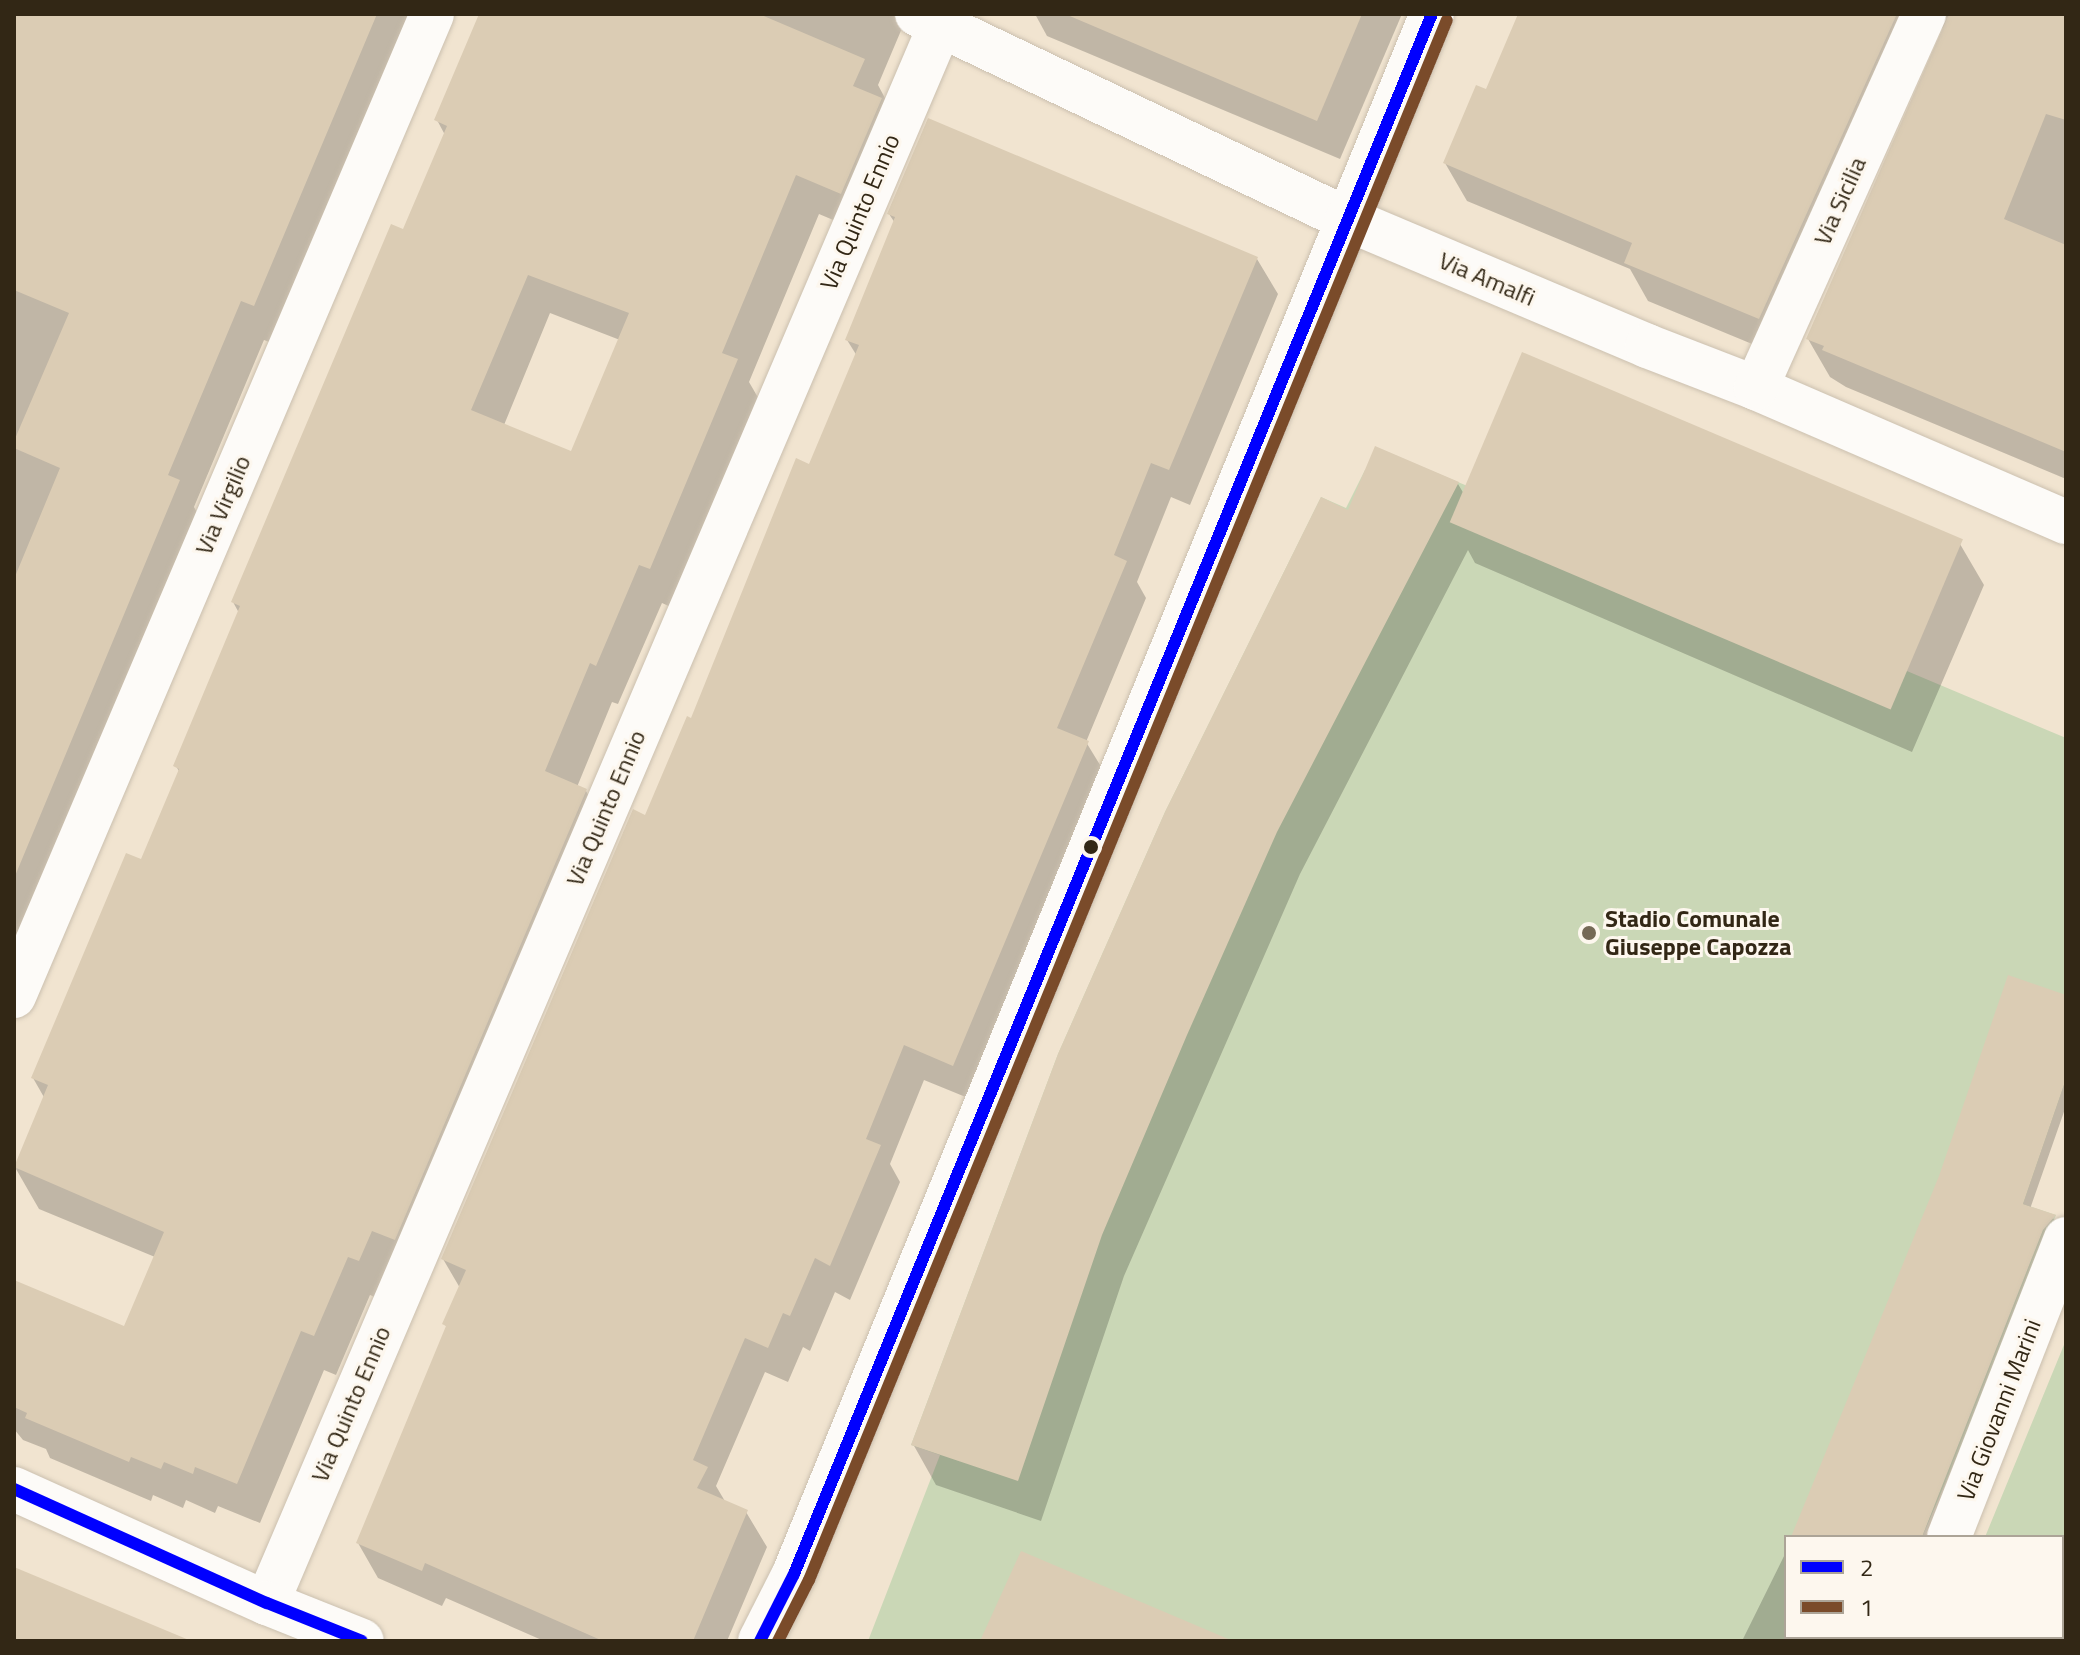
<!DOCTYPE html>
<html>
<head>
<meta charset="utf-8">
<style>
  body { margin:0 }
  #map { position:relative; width:2080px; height:1655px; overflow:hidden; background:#f1e4d0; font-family:"Titillium Web",sans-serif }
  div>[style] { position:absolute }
  .green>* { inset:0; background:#cad7b6 }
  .shadow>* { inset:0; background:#0003 }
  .building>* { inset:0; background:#dbccb4; transform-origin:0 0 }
  .roads { filter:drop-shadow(0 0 2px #cbc0af) drop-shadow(0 0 2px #cbc0af) }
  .street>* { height:44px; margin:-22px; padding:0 22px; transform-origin:22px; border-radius:22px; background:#fdfbf8 }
  .secondary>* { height:44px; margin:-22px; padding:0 22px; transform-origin:22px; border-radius:22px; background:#fdfbf8 }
  .bus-1>* { height:12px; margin:-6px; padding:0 6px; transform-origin:6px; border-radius:6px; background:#00f }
  .bus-2>* { height:12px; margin:-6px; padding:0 6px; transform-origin:6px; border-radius:6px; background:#7a4b2a }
  .dots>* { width:22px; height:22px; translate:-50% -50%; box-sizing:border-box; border:4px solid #fdf7ee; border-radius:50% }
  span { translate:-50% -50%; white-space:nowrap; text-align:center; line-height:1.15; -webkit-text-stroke:6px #fdf7ee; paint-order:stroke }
  .street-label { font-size:24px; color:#322715 }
  .poi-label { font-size:24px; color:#322715; font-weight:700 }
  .left { translate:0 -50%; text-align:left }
  .frame { position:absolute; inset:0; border:16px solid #322715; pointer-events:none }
  .legend { position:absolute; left:1784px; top:1535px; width:280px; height:104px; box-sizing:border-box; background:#fdf7ee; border:2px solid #aca497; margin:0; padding:10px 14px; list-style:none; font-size:24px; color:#322715 }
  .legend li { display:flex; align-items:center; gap:16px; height:40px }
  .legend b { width:40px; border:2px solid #aca497 }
</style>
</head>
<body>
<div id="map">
  <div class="green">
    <i style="clip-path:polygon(1427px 469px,2066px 738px,2066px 1079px,2023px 1204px,2056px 1215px,1997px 1364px,1922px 1537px,1786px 1537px,1786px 1637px,1837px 1637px,1835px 1641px,868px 1641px,940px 1455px,911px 1445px,1058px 1054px,1165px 812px,1321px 497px,1346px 508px,1365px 470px)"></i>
    <i style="clip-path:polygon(2066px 1340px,2066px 1641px,1942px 1641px,1944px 1637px,2062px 1637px,2062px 1537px,1985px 1537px)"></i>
  </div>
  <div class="shadow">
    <i style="clip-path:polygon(14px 14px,416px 14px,277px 345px,264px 340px,194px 507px,202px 522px,14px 962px)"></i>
    <i style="clip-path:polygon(evenodd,481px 14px,908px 14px,878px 85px,886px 100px,864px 233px,819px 214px,749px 382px,760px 401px,673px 608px,662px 603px,618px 704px,612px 702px,577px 787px,586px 791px,609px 831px,382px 1300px,370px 1295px,336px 1375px,324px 1370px,260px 1523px,218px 1506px,215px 1513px,186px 1500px,183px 1508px,153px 1495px,151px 1501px,50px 1458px,46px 1449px,23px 1440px,14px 1429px,14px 1282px,125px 1328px,155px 1257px,39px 1209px,16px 1169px,45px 1099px,33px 1078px,142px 862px,180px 773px,176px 766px,239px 613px,233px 602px,405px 232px,445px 135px,437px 120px,481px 14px,550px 313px,620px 340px,572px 453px,504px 425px,550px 313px)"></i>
    <i style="clip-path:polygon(1035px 14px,1402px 14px,1340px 159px,1047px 36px)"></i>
    <i style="clip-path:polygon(1520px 14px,2066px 14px,2066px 479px,1846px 387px,1830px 377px,1808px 339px,1948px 27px,1932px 31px,1781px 356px,1648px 301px,1630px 269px,1467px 201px,1445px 163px,1487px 91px)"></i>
    <i style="clip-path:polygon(889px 214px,1257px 259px,1278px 294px,1190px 505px,1171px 497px,1137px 582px,1146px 598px,1086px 742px,1108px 778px,973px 1100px,924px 1080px,890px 1164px,900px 1182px,850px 1300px,835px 1292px,810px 1351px,803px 1347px,788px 1382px,765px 1372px,716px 1486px,726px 1503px,746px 1512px,767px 1547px,727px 1641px,544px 1641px,446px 1598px,442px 1606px,378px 1578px,358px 1543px,447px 1329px,445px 1324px,460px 1288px,443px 1259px,810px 467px,857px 356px,847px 340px,895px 223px)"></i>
    <i style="clip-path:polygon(1458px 484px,1464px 494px,1960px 544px,1984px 585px,1912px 752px,1475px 563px,1468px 550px,1300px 874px,1124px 1276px,1041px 1521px,936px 1485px,913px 1444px,1349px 512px)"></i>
    <i style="clip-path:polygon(2066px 997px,2066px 1106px,2030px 1209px,2054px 1219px,2060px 1229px,1930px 1537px,1793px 1537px,1941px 1177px)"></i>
    <i style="clip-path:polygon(1786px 1552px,1786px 1637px,1847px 1637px,1846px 1641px,1742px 1641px)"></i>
  </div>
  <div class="building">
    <i style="clip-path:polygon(14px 14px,377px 14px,254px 306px,241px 301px,168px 475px,180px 480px,15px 876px,14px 579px,60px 468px,14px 448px,14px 441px,69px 313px,14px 290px)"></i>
    <i style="clip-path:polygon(evenodd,479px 14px,759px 14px,865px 59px,853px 86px,882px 98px,841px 194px,796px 175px,722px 353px,738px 359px,650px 569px,639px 565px,596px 666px,590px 663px,545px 771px,587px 789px,395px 1240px,372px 1231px,359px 1261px,348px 1257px,314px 1336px,301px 1331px,237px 1484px,195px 1467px,193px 1474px,164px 1462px,161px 1469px,131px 1457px,129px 1462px,25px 1418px,27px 1413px,14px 1407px,14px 1280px,124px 1326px,164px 1232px,14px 1167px,48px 1085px,31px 1078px,126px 853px,141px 859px,179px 769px,173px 766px,240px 606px,231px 602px,391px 224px,403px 229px,447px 126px,434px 120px,479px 14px,528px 275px,629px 313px,571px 451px,471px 410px,528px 275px)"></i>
    <i style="clip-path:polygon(1065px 14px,1362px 14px,1317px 121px)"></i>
    <i style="clip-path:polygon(1518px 14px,1897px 14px,1759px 319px,1624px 263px,1632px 243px,1443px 163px,1476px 85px,1486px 89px)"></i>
    <i style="clip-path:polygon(1949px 14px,2066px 14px,2066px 120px,2046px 114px,2004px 219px,2066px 245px,2066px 452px,1822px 350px,1824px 346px,1806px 339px)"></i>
    <i style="clip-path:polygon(928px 118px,1258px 257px,1169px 470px,1151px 463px,1114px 555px,1127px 561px,1057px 728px,1089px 741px,953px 1066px,904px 1045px,866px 1139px,881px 1145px,830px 1266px,815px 1258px,790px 1316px,783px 1313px,768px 1348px,745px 1338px,693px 1460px,708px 1467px,697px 1488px,748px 1510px,693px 1641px,603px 1641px,425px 1563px,422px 1571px,356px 1543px,446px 1326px,442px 1324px,466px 1270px,441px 1259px,633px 809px,645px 815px,687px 716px,691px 718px,796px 458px,809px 464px,859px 345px,845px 340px,895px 217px,887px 214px)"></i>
    <i style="left:1522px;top:352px;width:479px;height:185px;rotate:23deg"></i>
    <i style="clip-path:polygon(1375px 446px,1459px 482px,1277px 832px,1187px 1035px,1102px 1235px,1018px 1481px,911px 1445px,1058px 1054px,1165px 812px,1321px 497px,1348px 510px)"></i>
    <i style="clip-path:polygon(2008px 975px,2066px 995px,2066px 1079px,2023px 1204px,2056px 1215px,2043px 1230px,1922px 1537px,1791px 1537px,1939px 1176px)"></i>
    <i style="clip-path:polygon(1021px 1551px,1233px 1641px,980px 1641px)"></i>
    <i style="clip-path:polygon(14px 1567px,189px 1640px,189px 1641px,14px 1641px)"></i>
  </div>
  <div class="roads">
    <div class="street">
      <i style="left:917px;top:14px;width:476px;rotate:25.5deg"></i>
      <i style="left:1347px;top:219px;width:326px;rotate:22.9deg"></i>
      <i style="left:1647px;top:346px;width:117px;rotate:21.1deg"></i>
      <i style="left:1756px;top:388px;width:338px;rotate:23.4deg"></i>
      <i style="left:1756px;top:388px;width:410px;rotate:-65.8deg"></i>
      <i style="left:14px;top:996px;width:1067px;rotate:-66.94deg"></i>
      <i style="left:1949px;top:1537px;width:320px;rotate:-68.6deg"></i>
      <i style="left:267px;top:1603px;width:1728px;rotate:-66.89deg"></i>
      <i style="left:1909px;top:1641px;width:4px;rotate:-76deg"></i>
    </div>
    <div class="secondary">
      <i style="left:14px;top:1489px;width:277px;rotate:24.3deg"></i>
      <i style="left:267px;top:1603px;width:102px;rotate:21.8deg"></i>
      <i style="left:760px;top:1641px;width:75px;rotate:-63.1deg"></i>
      <i style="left:794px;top:1574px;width:1685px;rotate:-67.76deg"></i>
    </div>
  </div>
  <div class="bus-1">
    <i style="left:14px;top:1489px;width:277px;rotate:24.3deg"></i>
    <i style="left:267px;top:1603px;width:102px;rotate:21.8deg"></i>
    <i style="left:760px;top:1641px;width:75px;rotate:-63.1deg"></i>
    <i style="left:794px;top:1574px;width:1685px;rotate:-67.76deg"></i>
  </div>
  <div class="bus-2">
    <i style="left:778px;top:1641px;width:68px;rotate:-63.1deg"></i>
    <i style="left:809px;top:1580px;width:1685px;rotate:-67.76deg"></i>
  </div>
  <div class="dots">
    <i style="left:1091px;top:847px;background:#322715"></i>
    <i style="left:1589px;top:933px;background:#756956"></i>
  </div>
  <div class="street-label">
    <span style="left:1840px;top:201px;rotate:-66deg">Via Sicilia</span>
    <span style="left:860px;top:212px;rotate:-67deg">Via Quinto Ennio</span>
    <span style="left:1487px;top:279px;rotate:23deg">Via Amalfi</span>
    <span style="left:223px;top:505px;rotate:-67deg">Via Virgilio</span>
    <span style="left:606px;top:808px;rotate:-67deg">Via Quinto Ennio</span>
    <span style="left:351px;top:1404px;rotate:-67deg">Via Quinto Ennio</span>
    <span style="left:1999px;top:1410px;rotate:-69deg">Via Giovanni Marini</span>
  </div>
  <div class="poi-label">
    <span class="left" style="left:1605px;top:933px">Stadio Comunale<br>Giuseppe Capozza</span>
  </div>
  <div class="frame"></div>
  <ul class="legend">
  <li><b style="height:10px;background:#00f"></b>2</li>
  <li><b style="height:10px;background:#7a4b2a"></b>1</li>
  </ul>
</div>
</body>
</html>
